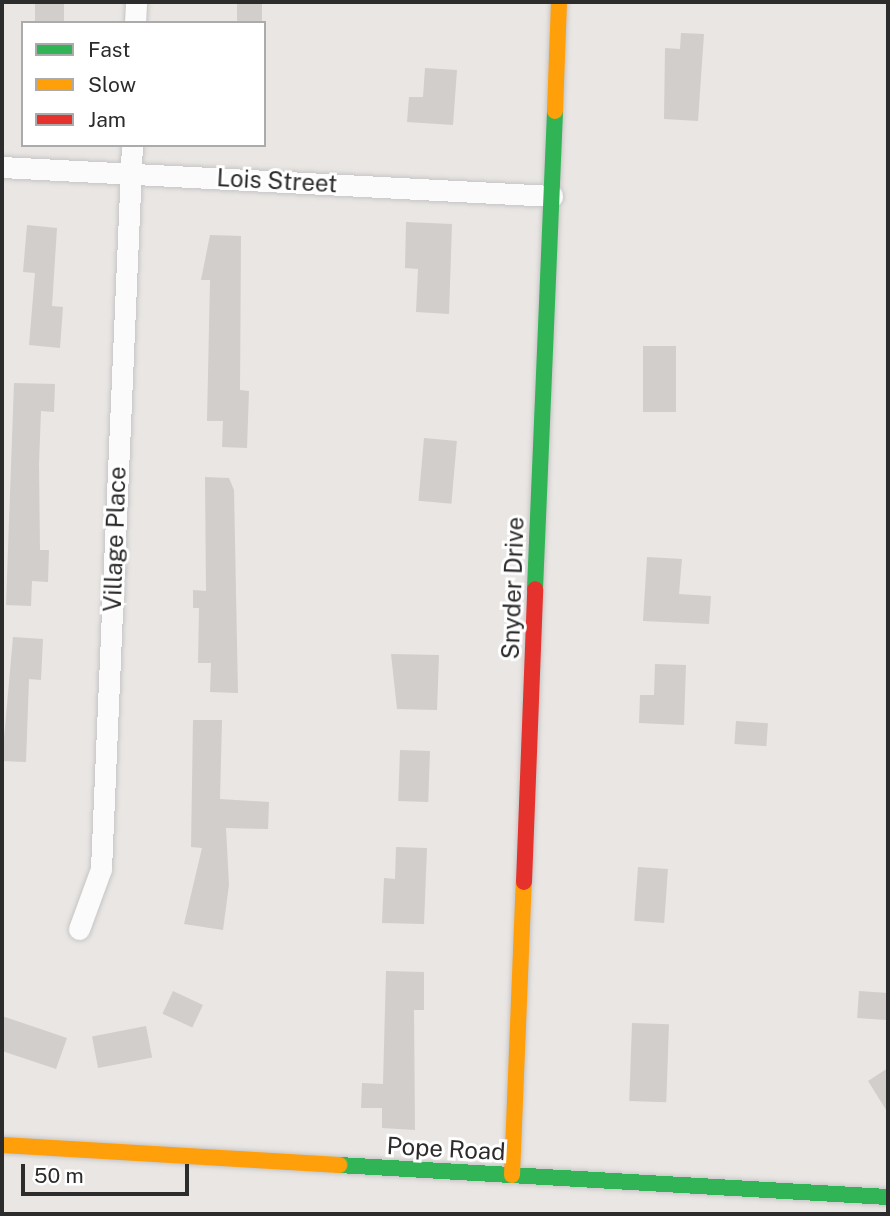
<!DOCTYPE html>
<html>
<head>
<meta charset="utf-8">
<style>
  body { margin:0 }
  #map { position:relative; width:890px; height:1216px; overflow:hidden; background:#e9e6e3; font-family:"Public Sans",sans-serif }
  div>[style] { position:absolute }
  .building>* { inset:0; background:#d1cecc; transform-origin:0 0 }
  .roads { filter:drop-shadow(0 0 2px #c6c4c5) drop-shadow(0 0 2px #c6c4c5) }
  .street>* { height:21px; margin:-10.5px; padding:0 10.5px; transform-origin:10.5px; border-radius:10.5px; background:#fcfbfb }
  .fast>* { height:16px; margin:-8px; padding:0 8px; transform-origin:8px; border-radius:8px; background:#30b455 }
  .slow>* { height:16px; margin:-8px; padding:0 8px; transform-origin:8px; border-radius:8px; background:#ff9f0a }
  .jam>* { height:16px; margin:-8px; padding:0 8px; transform-origin:8px; border-radius:8px; background:#e5322d }
  span { translate:-50% -50%; white-space:nowrap; text-align:center; line-height:1.15; -webkit-text-stroke:6px #fff; paint-order:stroke }
  .street-label { font-size:24px; color:#2c2c2c }
  .frame { position:absolute; inset:0; border:4px solid #2c2c2c; pointer-events:none }
  .legend { position:absolute; left:21px; top:21px; width:245px; height:126px; box-sizing:border-box; background:#fff; border:2px solid #ababab; margin:0; padding:9px 12px; list-style:none; font-size:21px; color:#2c2c2c }
  .legend li { display:flex; align-items:center; gap:14px; height:35px }
  .legend b { width:35px; border:2px solid #ababab }
  .scale { position:absolute; left:21px; top:1164px; width:168px; height:32px; box-sizing:border-box; border:4px solid #2c2c2c; border-top:0; padding-left:9px; font-size:21px; line-height:24px; white-space:nowrap; color:#2c2c2c; -webkit-text-stroke:5px #fff; paint-order:stroke }
</style>
</head>
<body>
<div id="map">
  <div class="building">
    <i style="left:35px;top:2px;width:29px;height:21px"></i>
    <i style="left:237px;top:2px;width:25px;height:21px"></i>
    <i style="clip-path:polygon(681px 33px,704px 34px,698px 121px,664px 119px,665px 48px,680px 49px)"></i>
    <i style="clip-path:polygon(425px 68px,457px 70px,453px 125px,407px 122px,409px 97px,423px 97px)"></i>
    <i style="clip-path:polygon(406px 222px,452px 224px,449px 314px,416px 312px,418px 269px,405px 268px)"></i>
    <i style="clip-path:polygon(27px 225px,57px 228px,52px 306px,63px 307px,60px 348px,29px 345px,35px 273px,23px 272px)"></i>
    <i style="clip-path:polygon(210px 235px,241px 236px,240px 390px,249px 391px,247px 448px,222px 447px,223px 421px,207px 421px,210px 280px,201px 280px)"></i>
    <i style="left:643px;top:346px;width:33px;height:66px"></i>
    <i style="clip-path:polygon(14px 383px,55px 384px,54px 412px,41px 411px,39px 464px,40px 550px,49px 550px,48px 582px,32px 581px,31px 606px,6px 605px)"></i>
    <i style="left:424px;top:438px;width:33px;height:63px;rotate:5deg"></i>
    <i style="clip-path:polygon(205px 477px,229px 478px,234px 490px,238px 693px,210px 692px,211px 663px,198px 663px,199px 608px,193px 608px,193px 590px,206px 591px)"></i>
    <i style="clip-path:polygon(647px 557px,682px 559px,679px 594px,711px 596px,709px 624px,643px 621px)"></i>
    <i style="clip-path:polygon(13px 637px,43px 639px,41px 680px,29px 679px,26px 762px,2px 761px)"></i>
    <i style="clip-path:polygon(391px 654px,439px 655px,437px 710px,397px 709px)"></i>
    <i style="clip-path:polygon(655px 664px,686px 665px,684px 725px,639px 723px,640px 695px,654px 695px)"></i>
    <i style="clip-path:polygon(193px 720px,222px 720px,220px 799px,269px 802px,268px 829px,226px 828px,229px 885px,223px 930px,184px 924px,202px 848px,191px 847px)"></i>
    <i style="left:736px;top:721px;width:32px;height:23px;rotate:4deg"></i>
    <i style="left:400px;top:750px;width:30px;height:51px;rotate:2deg"></i>
    <i style="clip-path:polygon(396px 847px,427px 848px,424px 924px,382px 923px,384px 878px,395px 879px)"></i>
    <i style="left:638px;top:867px;width:30px;height:54px;rotate:4deg"></i>
    <i style="clip-path:polygon(386px 971px,424px 972px,424px 1010px,414px 1010px,415px 1130px,382px 1128px,382px 1108px,361px 1108px,362px 1083px,383px 1084px)"></i>
    <i style="left:173px;top:991px;width:33px;height:25px;rotate:25deg"></i>
    <i style="left:859px;top:991px;width:29px;height:27px;rotate:4deg"></i>
    <i style="clip-path:polygon(2px 1016px,67px 1038px,56px 1069px,2px 1051px)"></i>
    <i style="left:632px;top:1023px;width:37px;height:78px;rotate:2deg"></i>
    <i style="left:146px;top:1026px;width:32px;height:55px;rotate:79deg"></i>
    <i style="clip-path:polygon(888px 1068px,888px 1113px,868px 1081px)"></i>
  </div>
  <div class="roads">
    <div class="street">
      <i style="left:135px;top:23px;width:21px;rotate:-87deg"></i>
      <i style="left:2px;top:167px;width:551px;rotate:3.02deg"></i>
      <i style="left:79px;top:929px;width:64px;rotate:-69.9deg"></i>
      <i style="left:101px;top:869px;width:725px;rotate:-87.55deg"></i>
    </div>
    <div class="fast">
      <i style="left:535px;top:589px;width:478px;rotate:-87.6deg"></i>
      <i style="left:339px;top:1165px;width:550px;rotate:3.34deg"></i>
    </div>
    <div class="slow">
      <i style="left:555px;top:111px;width:109px;rotate:-87.9deg"></i>
      <i style="left:2px;top:1145px;width:338px;rotate:3.4deg"></i>
      <i style="left:512px;top:1175px;width:293px;rotate:-87.7deg"></i>
    </div>
    <div class="jam">
      <i style="left:524px;top:882px;width:293px;rotate:-87.8deg"></i>
    </div>
  </div>
  <div class="street-label">
    <span style="left:277px;top:181px;rotate:3deg">Lois Street</span>
    <span style="left:115px;top:539px;rotate:-88deg">Village Place</span>
    <span style="left:513px;top:588px;rotate:-88deg">Snyder Drive</span>
    <span style="left:446px;top:1149px;rotate:3deg">Pope Road</span>
  </div>
  <div class="frame"></div>
  <ul class="legend">
  <li><b style="height:9px;background:#30b455"></b>Fast</li>
  <li><b style="height:9px;background:#ff9f0a"></b>Slow</li>
  <li><b style="height:9px;background:#e5322d"></b>Jam</li>
  </ul>
  <div class="scale">50 m</div>
</div>
</body>
</html>
